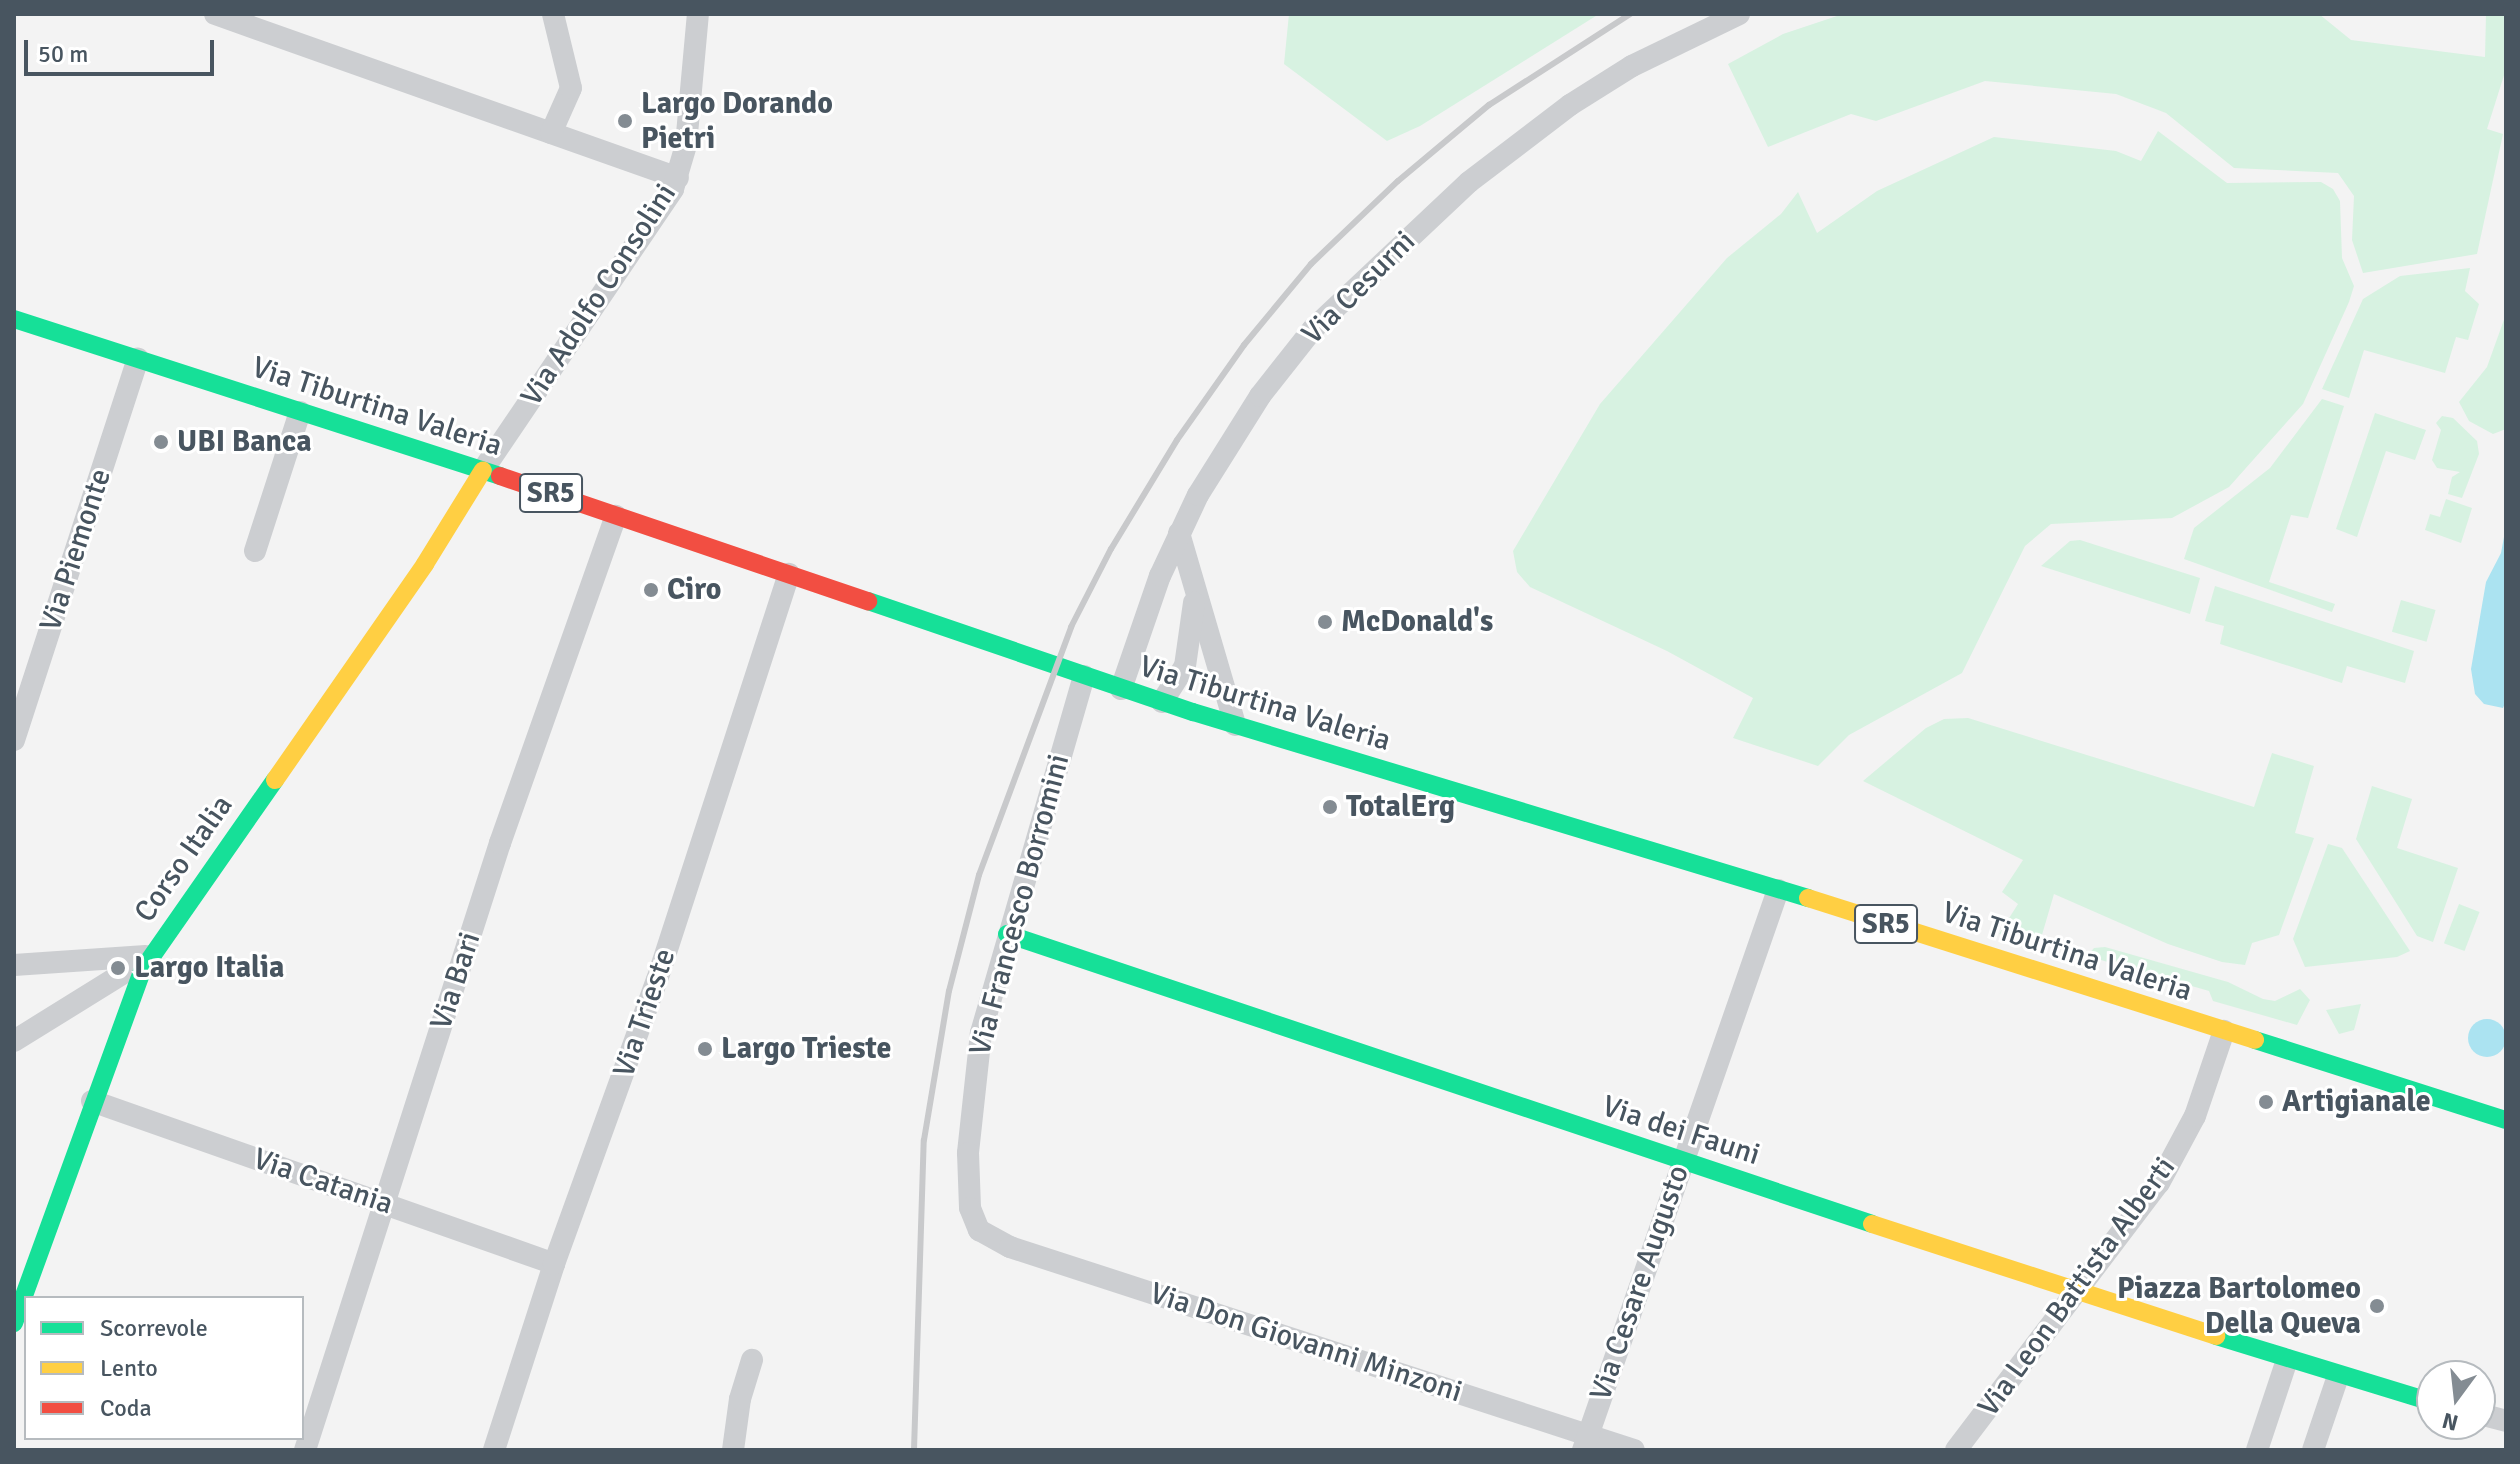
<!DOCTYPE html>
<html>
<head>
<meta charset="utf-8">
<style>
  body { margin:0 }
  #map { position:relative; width:2520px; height:1464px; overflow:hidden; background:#f3f3f3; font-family:Signika,sans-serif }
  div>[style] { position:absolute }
  .green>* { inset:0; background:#d7f2e1; transform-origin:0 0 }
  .water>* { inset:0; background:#abe3f1 }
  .round { border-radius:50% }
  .street>* { height:22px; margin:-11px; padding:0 11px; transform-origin:11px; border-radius:11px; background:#ccced1 }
  .fast>* { height:18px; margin:-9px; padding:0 9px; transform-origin:9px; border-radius:9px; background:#16e098 }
  .slow>* { height:18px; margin:-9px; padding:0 9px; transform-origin:9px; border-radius:9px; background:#ffcf43 }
  .jam>* { height:18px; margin:-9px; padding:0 9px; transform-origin:9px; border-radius:9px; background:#f24e42 }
  .rail>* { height:6px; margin:-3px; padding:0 3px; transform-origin:3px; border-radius:3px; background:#c8c9cb }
  .dots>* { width:22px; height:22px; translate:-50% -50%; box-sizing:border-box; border:4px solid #fff; border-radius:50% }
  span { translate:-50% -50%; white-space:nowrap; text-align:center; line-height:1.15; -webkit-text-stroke:6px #fff; paint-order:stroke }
  .shield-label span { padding:2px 6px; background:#fff; border:2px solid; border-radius:6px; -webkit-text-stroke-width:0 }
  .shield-label { font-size:28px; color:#485560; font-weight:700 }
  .poi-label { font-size:30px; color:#485560; font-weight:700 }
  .left { translate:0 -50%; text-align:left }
  .right { translate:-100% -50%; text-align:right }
  .street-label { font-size:30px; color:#485560 }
  .frame { position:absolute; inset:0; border:16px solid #485560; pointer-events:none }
  .legend { position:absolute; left:24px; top:1296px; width:280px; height:144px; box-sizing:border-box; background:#fff; border:2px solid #b6bbbf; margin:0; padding:10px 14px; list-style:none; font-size:24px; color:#485560 }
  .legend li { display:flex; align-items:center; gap:16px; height:40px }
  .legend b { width:40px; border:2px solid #b6bbbf }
  .north { position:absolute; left:2416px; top:1360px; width:80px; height:80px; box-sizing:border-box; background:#fff; border:2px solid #b6bbbf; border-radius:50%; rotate:195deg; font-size:22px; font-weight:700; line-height:32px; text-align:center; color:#485560 }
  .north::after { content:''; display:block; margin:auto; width:28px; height:36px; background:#848c93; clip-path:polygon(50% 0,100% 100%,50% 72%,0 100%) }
  .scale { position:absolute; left:24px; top:40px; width:190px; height:36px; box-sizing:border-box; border:4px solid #485560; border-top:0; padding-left:10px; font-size:24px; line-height:28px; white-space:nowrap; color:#485560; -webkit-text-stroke:6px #fff; paint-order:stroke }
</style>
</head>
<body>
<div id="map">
  <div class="green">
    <i style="clip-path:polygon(1289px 14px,1599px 14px,1420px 126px,1387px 141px,1284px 64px)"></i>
    <i style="clip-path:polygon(1843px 14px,2319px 14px,2351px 40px,2485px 57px,2486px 14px,2506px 14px,2506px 69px,2487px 129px,2503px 134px,2477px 254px,2363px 273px,2352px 240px,2354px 196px,2338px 173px,2234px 168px,2166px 113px,2116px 94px,1985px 81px,1876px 121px,1851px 114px,1768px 147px,1728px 64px,1783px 34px)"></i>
    <i style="clip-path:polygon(2158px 131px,2227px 183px,2321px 182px,2333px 189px,2340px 201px,2342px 258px,2354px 286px,2349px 302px,2303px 404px,2229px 487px,2172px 518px,2051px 524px,2025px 546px,1962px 673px,1849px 735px,1818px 766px,1733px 738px,1753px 698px,1667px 651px,1530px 587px,1517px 572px,1513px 551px,1600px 404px,1727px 258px,1781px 214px,1798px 192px,1817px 233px,1877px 191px,1994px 137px,2116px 151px,2141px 161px)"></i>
    <i style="clip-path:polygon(2470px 268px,2465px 291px,2479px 304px,2468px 340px,2456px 337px,2445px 373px,2364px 350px,2349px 398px,2322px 389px,2363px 299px,2400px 276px)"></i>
    <i style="clip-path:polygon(2506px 314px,2506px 429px,2493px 434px,2469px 421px,2459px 402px,2487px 367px)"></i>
    <i style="clip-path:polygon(2322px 399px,2344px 406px,2308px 518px,2291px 515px,2269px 582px,2335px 604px,2332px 612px,2184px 559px,2194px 528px,2270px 468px)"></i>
    <i style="clip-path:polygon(2375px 413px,2426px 430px,2415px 460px,2386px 451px,2357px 537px,2336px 529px)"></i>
    <i style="clip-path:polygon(2442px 416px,2453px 418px,2477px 441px,2479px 454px,2462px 498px,2448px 494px,2452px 477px,2460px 472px,2437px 468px,2432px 460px,2441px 430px,2436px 423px)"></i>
    <i style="clip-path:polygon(2446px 499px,2472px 508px,2461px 543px,2425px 530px,2430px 514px,2440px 517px)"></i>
    <i style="clip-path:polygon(2080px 540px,2200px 578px,2190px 614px,2041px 566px,2070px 541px)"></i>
    <i style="clip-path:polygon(2215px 586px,2414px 651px,2405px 683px,2347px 666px,2342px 683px,2220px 644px,2224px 626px,2205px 621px)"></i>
    <i style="left:2401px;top:600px;width:36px;height:33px;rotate:16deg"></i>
    <i style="clip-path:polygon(1968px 718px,2254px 807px,2272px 753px,2314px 766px,2295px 833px,2314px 838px,2279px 935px,2252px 943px,2245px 965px,2222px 962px,2168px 944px,2054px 894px,2039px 945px,1999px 934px,2018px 904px,2002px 892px,2023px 860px,1863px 781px,1926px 728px,1944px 719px)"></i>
    <i style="clip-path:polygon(2372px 786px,2412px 799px,2397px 848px,2458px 868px,2433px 942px,2417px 936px,2356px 839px)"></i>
    <i style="clip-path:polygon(2328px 844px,2342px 848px,2410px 951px,2397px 957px,2305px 967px,2293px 939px)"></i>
    <i style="left:2459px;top:904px;width:22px;height:42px;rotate:21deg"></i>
    <i style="clip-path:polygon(2105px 947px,2228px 982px,2263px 999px,2275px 1001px,2300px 989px,2310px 1000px,2297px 1025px,2213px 1001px,2209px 991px,2087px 956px,2094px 948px)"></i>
    <i style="clip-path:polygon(2361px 1004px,2354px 1030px,2339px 1034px,2326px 1010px)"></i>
  </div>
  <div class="water">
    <i style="clip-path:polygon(2506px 526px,2506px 701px,2503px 708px,2484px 704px,2475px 694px,2471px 669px,2486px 582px,2501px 553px)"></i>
    <i class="round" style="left:2468px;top:1019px;width:38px;height:38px"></i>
  </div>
  <div class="street">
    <i style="left:215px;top:14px;width:491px;rotate:19.5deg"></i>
    <i style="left:551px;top:133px;width:49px;rotate:-66deg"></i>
    <i style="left:571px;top:88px;width:76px;rotate:-103.7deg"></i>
    <i style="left:483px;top:470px;width:339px;rotate:-55.9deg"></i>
    <i style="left:673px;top:189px;width:46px;rotate:-73.5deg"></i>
    <i style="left:686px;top:145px;width:132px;rotate:-84.8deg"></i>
    <i style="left:1179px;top:533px;width:200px;rotate:73.7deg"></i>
    <i style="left:255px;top:551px;width:146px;rotate:-72.1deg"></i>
    <i style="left:1084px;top:676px;width:372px;rotate:106.1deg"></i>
    <i style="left:981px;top:1033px;width:121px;rotate:96.2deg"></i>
    <i style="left:968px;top:1153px;width:55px;rotate:87.9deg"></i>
    <i style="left:970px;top:1208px;width:24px;rotate:68deg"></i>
    <i style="left:979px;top:1230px;width:35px;rotate:29deg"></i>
    <i style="left:1010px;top:1247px;width:656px;rotate:18.02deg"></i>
    <i style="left:1121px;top:689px;width:120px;rotate:-71deg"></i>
    <i style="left:1160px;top:576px;width:89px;rotate:-64.9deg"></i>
    <i style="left:1198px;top:495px;width:117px;rotate:-57.9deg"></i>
    <i style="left:1260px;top:396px;width:85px;rotate:-51.7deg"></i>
    <i style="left:1313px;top:329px;width:214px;rotate:-43.3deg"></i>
    <i style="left:1469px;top:182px;width:127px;rotate:-37.3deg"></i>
    <i style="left:1570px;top:105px;width:73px;rotate:-32.2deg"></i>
    <i style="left:1632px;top:66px;width:119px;rotate:-25.9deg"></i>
    <i style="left:1162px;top:702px;width:43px;rotate:-57.4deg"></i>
    <i style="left:1185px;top:666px;width:64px;rotate:-81.9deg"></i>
    <i style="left:14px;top:740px;width:401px;rotate:-72deg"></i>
    <i style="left:14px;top:965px;width:132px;rotate:-3.9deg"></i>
    <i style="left:14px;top:1041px;width:161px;rotate:-31.8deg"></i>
    <i style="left:92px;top:1101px;width:490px;rotate:19.4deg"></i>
    <i style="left:2480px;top:1414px;width:27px;rotate:15deg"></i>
    <i style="left:305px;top:1450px;width:638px;rotate:-72.19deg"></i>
    <i style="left:500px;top:843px;width:347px;rotate:-70.5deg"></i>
    <i style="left:494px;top:1450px;width:195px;rotate:-72.1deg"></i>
    <i style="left:554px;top:1264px;width:302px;rotate:-70.1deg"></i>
    <i style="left:657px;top:980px;width:427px;rotate:-72deg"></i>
    <i style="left:733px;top:1450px;width:51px;rotate:-82.2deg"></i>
    <i style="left:740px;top:1399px;width:41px;rotate:-72.9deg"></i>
    <i style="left:1583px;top:1450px;width:593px;rotate:-70.8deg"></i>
    <i style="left:1956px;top:1450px;width:335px;rotate:-52.8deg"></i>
    <i style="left:2159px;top:1183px;width:76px;rotate:-61.8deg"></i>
    <i style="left:2195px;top:1116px;width:90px;rotate:-71.2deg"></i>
    <i style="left:2257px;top:1450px;width:95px;rotate:-71.6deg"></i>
    <i style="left:2313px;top:1450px;width:78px;rotate:-71.3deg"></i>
  </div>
  <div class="fast">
    <i style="left:14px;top:319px;width:511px;rotate:17.9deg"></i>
    <i style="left:868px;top:601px;width:343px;rotate:18.9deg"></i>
    <i style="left:1193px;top:712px;width:643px;rotate:16.83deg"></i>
    <i style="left:1007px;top:934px;width:912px;rotate:18.53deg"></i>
    <i style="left:2255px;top:1040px;width:263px;rotate:17.7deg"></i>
    <i style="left:14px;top:1323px;width:377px;rotate:-70deg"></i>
    <i style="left:143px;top:969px;width:231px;rotate:-55.1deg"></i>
    <i style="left:2216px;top:1336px;width:226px;rotate:17deg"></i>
  </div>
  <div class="slow">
    <i style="left:275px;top:780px;width:263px;rotate:-55.2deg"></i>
    <i style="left:425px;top:564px;width:110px;rotate:-58.3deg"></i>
    <i style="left:1808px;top:898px;width:469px;rotate:17.6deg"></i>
    <i style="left:1872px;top:1224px;width:362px;rotate:18deg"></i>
  </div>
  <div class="jam">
    <i style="left:500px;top:476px;width:389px;rotate:18.8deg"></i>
  </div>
  <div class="rail">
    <i style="left:914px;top:1450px;width:310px;rotate:-88.2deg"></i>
    <i style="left:924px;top:1140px;width:151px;rotate:-80.5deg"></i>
    <i style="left:949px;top:991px;width:120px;rotate:-75.5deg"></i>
    <i style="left:979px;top:875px;width:265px;rotate:-69.6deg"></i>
    <i style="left:1071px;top:627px;width:88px;rotate:-62.9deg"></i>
    <i style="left:1111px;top:549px;width:127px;rotate:-58.8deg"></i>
    <i style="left:1177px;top:440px;width:116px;rotate:-54.8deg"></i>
    <i style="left:1244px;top:345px;width:105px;rotate:-50.4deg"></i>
    <i style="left:1311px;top:264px;width:120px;rotate:-43.7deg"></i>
    <i style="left:1398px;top:181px;width:119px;rotate:-39.9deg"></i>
    <i style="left:1489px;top:105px;width:168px;rotate:-32.8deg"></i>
  </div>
  <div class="dots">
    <i style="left:625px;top:121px;background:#848c93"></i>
    <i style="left:161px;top:442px;background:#848c93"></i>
    <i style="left:651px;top:590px;background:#848c93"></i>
    <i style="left:1325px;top:622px;background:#848c93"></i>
    <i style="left:1330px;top:807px;background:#848c93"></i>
    <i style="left:118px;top:968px;background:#848c93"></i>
    <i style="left:705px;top:1049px;background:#848c93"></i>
    <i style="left:2266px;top:1102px;background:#848c93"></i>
    <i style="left:2377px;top:1306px;background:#848c93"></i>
  </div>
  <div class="shield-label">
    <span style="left:551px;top:493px">SR5</span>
    <span style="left:1886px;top:924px">SR5</span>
  </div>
  <div class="poi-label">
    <span class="left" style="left:641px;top:121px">Largo Dorando<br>Pietri</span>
    <span class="left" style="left:177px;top:442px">UBI Banca</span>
    <span class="left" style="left:667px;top:590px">Ciro</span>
    <span class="left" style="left:1341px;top:622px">McDonald's</span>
    <span class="left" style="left:1346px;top:807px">TotalErg</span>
    <span class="left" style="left:134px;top:968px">Largo Italia</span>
    <span class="left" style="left:721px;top:1049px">Largo Trieste</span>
    <span class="left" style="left:2282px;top:1102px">Artigianale</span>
    <span class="right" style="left:2361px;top:1306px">Piazza Bartolomeo<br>Della Queva</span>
  </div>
  <div class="street-label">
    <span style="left:1359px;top:288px;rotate:-45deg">Via Cesurni</span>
    <span style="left:599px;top:295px;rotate:-57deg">Via Adolfo Consolini</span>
    <span style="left:377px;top:407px;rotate:18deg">Via Tiburtina Valeria</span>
    <span style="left:76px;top:550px;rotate:-72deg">Via Piemonte</span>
    <span style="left:1265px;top:704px;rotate:17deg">Via Tiburtina Valeria</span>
    <span style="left:184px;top:859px;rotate:-55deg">Corso Italia</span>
    <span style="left:1020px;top:905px;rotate:-75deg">Via Francesco Borromini</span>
    <span style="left:2067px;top:952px;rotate:18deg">Via Tiburtina Valeria</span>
    <span style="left:456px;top:981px;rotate:-72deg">Via Bari</span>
    <span style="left:645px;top:1013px;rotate:-71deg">Via Trieste</span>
    <span style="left:1681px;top:1131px;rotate:18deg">Via dei Fauni</span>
    <span style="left:323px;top:1182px;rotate:19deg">Via Catania</span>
    <span style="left:1640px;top:1283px;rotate:-71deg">Via Cesare Augusto</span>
    <span style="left:2077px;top:1287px;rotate:-54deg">Via Leon Battista Alberti</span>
    <span style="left:1306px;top:1343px;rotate:18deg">Via Don Giovanni Minzoni</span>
  </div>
  <div class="frame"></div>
  <ul class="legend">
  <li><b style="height:10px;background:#16e098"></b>Scorrevole</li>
  <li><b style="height:10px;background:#ffcf43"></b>Lento</li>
  <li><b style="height:10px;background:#f24e42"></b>Coda</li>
  </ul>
  <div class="north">N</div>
  <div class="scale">50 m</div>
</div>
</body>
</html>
